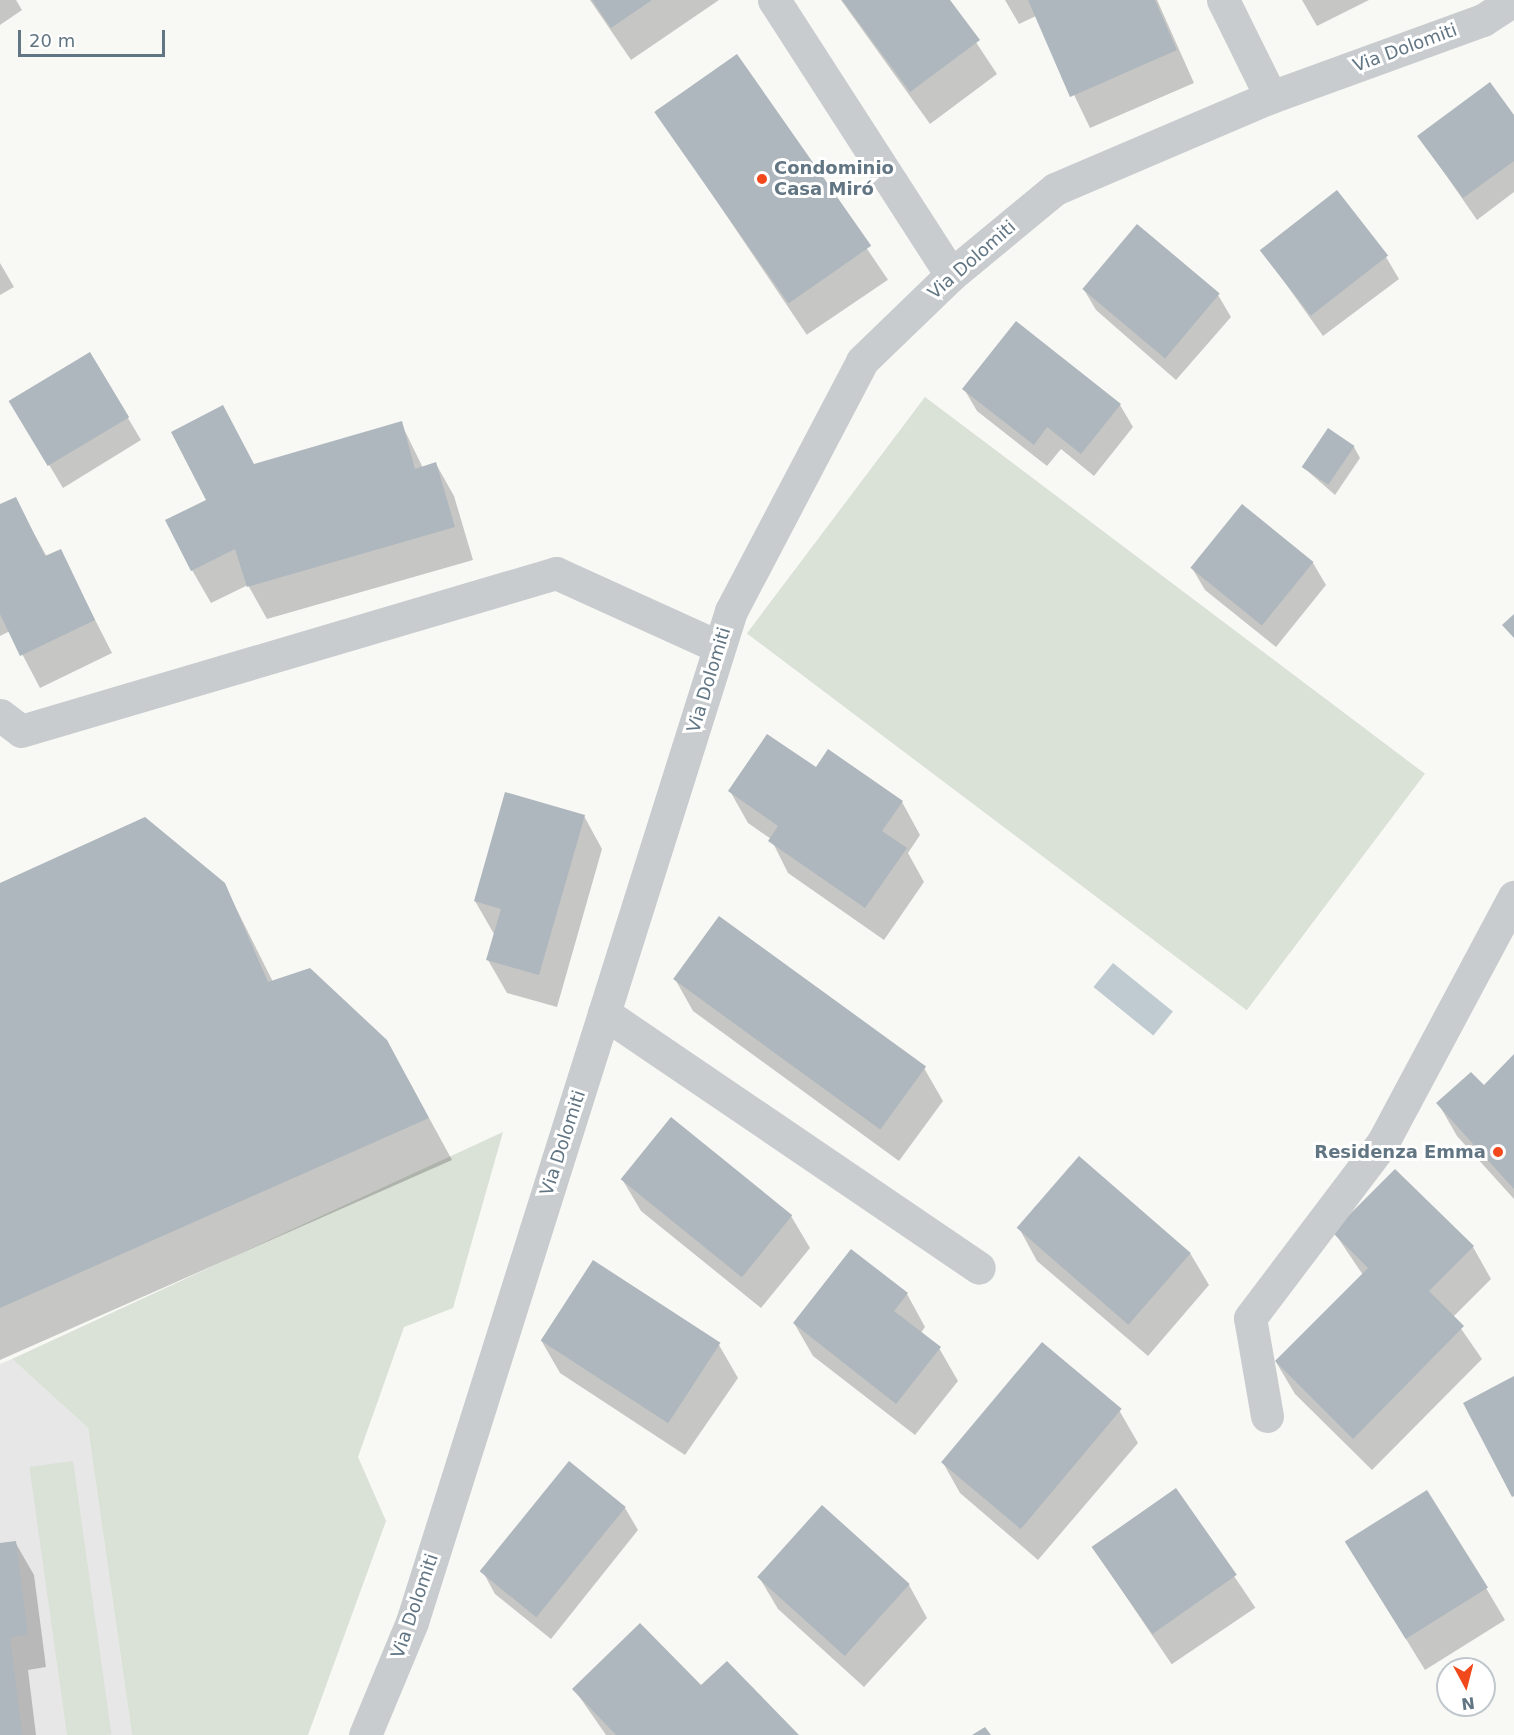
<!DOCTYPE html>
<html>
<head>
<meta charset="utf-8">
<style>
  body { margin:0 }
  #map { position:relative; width:1514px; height:1735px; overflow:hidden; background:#f8f8f5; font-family:"DejaVu Sans",sans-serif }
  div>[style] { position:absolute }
  .built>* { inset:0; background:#e6e7e6 }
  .green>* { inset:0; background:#dae1d6; transform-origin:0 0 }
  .water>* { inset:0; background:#bfcbd0; transform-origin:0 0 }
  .shadow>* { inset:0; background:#0003; transform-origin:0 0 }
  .building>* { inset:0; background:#aeb7bd; transform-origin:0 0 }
  .minor>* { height:33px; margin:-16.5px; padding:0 16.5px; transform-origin:16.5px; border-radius:16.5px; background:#c8cccf }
  .dots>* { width:16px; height:16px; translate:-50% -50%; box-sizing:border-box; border:3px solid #fff; border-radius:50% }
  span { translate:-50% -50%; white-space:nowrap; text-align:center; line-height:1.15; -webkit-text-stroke:6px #fff; paint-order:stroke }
  .street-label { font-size:18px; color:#617583 }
  .poi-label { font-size:18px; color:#617583; font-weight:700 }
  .left { translate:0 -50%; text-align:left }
  .right { translate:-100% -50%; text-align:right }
  .north { position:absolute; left:1436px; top:1657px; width:60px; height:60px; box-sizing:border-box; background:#fff; border:2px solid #c0c8cd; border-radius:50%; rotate:173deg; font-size:16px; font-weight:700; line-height:24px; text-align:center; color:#617583 }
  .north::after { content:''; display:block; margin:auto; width:21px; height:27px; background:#f1491c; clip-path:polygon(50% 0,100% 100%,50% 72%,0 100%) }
  .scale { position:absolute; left:18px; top:30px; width:147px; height:27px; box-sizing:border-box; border:3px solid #617583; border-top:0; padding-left:8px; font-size:18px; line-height:21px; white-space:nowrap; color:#617583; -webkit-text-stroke:4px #fff; paint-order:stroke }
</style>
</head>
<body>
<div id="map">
  <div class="built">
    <i style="clip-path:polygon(12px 1359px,88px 1428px,132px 1735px,0 1735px,0 1364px)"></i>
  </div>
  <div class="green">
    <i style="left:925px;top:397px;width:626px;height:296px;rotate:37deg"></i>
    <i style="clip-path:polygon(503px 1132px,453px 1308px,404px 1327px,358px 1457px,386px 1521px,308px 1735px,132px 1735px,88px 1428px,12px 1359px)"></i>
    <i style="left:73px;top:1461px;width:276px;height:44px;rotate:82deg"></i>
  </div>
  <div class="water">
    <i style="left:1113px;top:963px;width:77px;height:31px;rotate:39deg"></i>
  </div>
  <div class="shadow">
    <i style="clip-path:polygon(0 0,16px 0,22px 10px,0 25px)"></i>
    <i style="clip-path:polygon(590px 0,719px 0,631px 60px)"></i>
    <i style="clip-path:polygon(841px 0,948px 0,997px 74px,930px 124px)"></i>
    <i style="clip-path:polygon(1005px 0,1157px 0,1194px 83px,1090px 128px,1036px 16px,1019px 24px)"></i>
    <i style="clip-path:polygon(1302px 0,1369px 0,1317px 26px)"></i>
    <i style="left:737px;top:56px;width:270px;height:98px;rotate:56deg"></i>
    <i style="clip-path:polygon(1514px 117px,1514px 192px,1477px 220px,1419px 136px)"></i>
    <i style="clip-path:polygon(1261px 249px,1386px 257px,1399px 279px,1323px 336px)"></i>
    <i style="clip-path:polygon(0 263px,14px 287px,0 295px)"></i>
    <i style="clip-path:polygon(1083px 288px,1218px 295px,1231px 317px,1176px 380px,1096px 310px)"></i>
    <i style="clip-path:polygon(90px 354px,141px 440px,63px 488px,24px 423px)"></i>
    <i style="clip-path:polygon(964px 389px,1120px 405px,1133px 427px,1094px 476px,1061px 449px,1047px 466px,977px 411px)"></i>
    <i style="clip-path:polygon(401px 423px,423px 468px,436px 464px,454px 496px,473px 560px,267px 619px,248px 585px,211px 603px,192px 570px,208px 501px,255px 465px)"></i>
    <i style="clip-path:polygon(1354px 447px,1360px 458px,1335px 495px,1303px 467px)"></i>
    <i style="clip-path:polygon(15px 499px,47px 557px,60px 551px,112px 653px,40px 688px,10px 631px,0 636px,0 506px)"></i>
    <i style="clip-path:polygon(1313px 563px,1326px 585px,1276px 647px,1205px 590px,1192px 568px)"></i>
    <i style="clip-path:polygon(816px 770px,902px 802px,920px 835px,908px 853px,924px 882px,884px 940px,788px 873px,771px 839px,748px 823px,730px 791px)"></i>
    <i style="clip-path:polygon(584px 816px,602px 849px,557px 1007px,507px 993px,488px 960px,494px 934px,475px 901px)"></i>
    <i style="clip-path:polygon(0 884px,224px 884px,273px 982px,410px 1083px,452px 1160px,0 1360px)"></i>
    <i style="clip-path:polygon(675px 979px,924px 1068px,943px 1101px,899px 1161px,693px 1011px)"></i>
    <i style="clip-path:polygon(1514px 1057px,1514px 1199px,1457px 1136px,1438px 1103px,1485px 1086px)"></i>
    <i style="clip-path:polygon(622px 1179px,791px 1216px,810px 1248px,761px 1308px,641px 1211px)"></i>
    <i style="clip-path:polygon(1019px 1228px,1190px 1253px,1209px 1285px,1148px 1356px,1037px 1261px)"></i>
    <i style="clip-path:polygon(1334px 1232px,1473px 1247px,1491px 1279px,1453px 1317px,1482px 1359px,1372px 1470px,1295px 1394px,1276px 1362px,1363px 1275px)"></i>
    <i style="clip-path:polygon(907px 1294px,925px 1327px,920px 1334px,939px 1348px,958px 1381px,915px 1435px,813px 1356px,794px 1323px)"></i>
    <i style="clip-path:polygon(541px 1340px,719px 1345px,738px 1378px,685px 1455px,560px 1373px)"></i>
    <i style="clip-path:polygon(1119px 1410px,1138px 1443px,1038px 1560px,960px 1493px,942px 1461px)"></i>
    <i style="left:1176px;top:1490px;width:142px;height:101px;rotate:56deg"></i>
    <i style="clip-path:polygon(625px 1508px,638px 1530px,551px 1639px,495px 1594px,483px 1572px)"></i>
    <i style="clip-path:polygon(15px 1542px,34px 1575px,46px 1667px,28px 1670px,36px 1735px,0 1735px,0 1544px)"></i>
    <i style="clip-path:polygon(1347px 1543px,1486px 1588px,1505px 1620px,1425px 1670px)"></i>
    <i style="clip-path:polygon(759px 1577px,909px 1585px,927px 1618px,864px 1687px,778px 1609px)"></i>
    <i style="clip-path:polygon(701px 1687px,797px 1735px,606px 1735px,574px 1689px)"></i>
  </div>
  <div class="building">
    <i style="clip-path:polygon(592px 0,652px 0,611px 28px)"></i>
    <i style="clip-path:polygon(842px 0,950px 0,980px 40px,910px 92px)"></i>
    <i style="clip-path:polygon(1028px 0,1155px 0,1177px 50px,1070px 97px)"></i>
    <i style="left:737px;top:54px;width:234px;height:101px;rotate:55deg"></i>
    <i style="clip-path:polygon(1490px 82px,1514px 115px,1514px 161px,1463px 198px,1417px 136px)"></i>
    <i style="left:1337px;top:190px;width:83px;height:98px;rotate:52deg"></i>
    <i style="left:1137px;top:224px;width:108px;height:85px;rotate:40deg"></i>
    <i style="clip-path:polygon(1016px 321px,1121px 404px,1081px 454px,1047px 427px,1034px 445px,962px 389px)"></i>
    <i style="left:90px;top:352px;width:76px;height:95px;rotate:59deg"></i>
    <i style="clip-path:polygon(223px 405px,254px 464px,402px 421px,415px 469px,436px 462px,455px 527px,247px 587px,235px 549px,191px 571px,165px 520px,206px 500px,171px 432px)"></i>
    <i style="left:1328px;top:428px;width:32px;height:47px;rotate:34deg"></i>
    <i style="clip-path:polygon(16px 497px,45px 556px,61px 549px,95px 620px,20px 656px,0 614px,0 504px)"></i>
    <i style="left:1242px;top:504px;width:92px;height:82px;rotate:39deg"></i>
    <i style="clip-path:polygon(1514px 614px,1514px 638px,1502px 625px)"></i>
    <i style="clip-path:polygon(767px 734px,816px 767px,828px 749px,903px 801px,882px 831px,907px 848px,865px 908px,768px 841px,778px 826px,728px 791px)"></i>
    <i style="clip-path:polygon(505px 792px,585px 815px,539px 975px,486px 960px,501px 909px,474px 901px)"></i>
    <i style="clip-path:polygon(145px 817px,225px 883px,268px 982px,310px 968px,387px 1040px,429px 1118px,0 1308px,0 883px)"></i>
    <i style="left:719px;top:916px;width:256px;height:78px;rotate:36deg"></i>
    <i style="clip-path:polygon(1514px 1054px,1514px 1189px,1436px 1103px,1471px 1072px,1484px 1085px)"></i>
    <i style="left:671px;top:1117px;width:156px;height:80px;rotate:39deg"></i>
    <i style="left:1079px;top:1156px;width:148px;height:95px;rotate:41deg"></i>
    <i style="clip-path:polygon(1395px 1169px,1474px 1246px,1429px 1291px,1464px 1326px,1353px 1439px,1275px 1361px,1368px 1268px,1332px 1232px)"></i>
    <i style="clip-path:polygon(851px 1249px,908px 1293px,894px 1311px,941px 1347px,896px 1404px,793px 1323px)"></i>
    <i style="left:593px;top:1260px;width:152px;height:96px;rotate:33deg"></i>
    <i style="left:1042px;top:1342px;width:104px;height:157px;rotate:40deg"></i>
    <i style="clip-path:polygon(1514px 1376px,1514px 1496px,1512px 1497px,1463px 1403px)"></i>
    <i style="left:569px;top:1461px;width:73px;height:142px;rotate:39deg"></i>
    <i style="left:1176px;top:1488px;width:106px;height:103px;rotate:55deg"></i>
    <i style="left:1427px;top:1490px;width:115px;height:97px;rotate:58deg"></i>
    <i style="left:822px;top:1505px;width:118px;height:97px;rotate:42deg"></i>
    <i style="clip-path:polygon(16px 1541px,28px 1635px,10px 1637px,22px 1735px,0 1735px,0 1543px)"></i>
    <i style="clip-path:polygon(640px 1623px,701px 1685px,727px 1661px,799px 1735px,616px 1735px,572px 1689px)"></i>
    <i style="clip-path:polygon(985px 1727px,991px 1735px,972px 1735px)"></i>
  </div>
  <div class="minor">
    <i style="left:774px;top:0;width:327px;rotate:57.2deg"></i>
    <i style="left:1223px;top:0;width:108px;rotate:63.7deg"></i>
    <i style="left:0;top:715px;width:26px;rotate:37deg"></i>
    <i style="left:21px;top:731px;width:558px;rotate:-16.45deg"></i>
    <i style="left:556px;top:573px;width:179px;rotate:24.4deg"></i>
    <i style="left:604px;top:1013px;width:453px;rotate:34.2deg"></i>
    <i style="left:1267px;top:1416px;width:99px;rotate:-99.8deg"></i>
    <i style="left:1250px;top:1318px;width:221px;rotate:-52.9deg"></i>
    <i style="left:1383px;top:1142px;width:278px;rotate:-61.9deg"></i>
    <i style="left:365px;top:1735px;width:122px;rotate:-67.4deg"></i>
    <i style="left:412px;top:1622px;width:1060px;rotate:-72.49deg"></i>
    <i style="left:731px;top:611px;width:282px;rotate:-62.3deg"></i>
    <i style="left:862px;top:361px;width:124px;rotate:-44deg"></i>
    <i style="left:951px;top:275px;width:135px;rotate:-39.6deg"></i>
    <i style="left:1055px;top:189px;width:235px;rotate:-23.1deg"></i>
    <i style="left:1271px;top:97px;width:226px;rotate:-20deg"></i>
    <i style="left:1483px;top:20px;width:37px;rotate:-33deg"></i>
  </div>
  <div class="dots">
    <i style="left:762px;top:179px;background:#f1491c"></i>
    <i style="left:1498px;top:1152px;background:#f1491c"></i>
  </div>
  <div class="street-label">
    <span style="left:1405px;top:48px;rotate:-20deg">Via Dolomiti</span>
    <span style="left:972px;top:260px;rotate:-41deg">Via Dolomiti</span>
    <span style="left:709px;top:680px;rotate:-73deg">Via Dolomiti</span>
    <span style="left:563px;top:1143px;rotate:-72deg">Via Dolomiti</span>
    <span style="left:415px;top:1606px;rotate:-71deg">Via Dolomiti</span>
  </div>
  <div class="poi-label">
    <span class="left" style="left:774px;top:179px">Condominio<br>Casa Miró</span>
    <span class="right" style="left:1486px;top:1152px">Residenza Emma</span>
  </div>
  <div class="north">N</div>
  <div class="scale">20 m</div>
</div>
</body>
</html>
